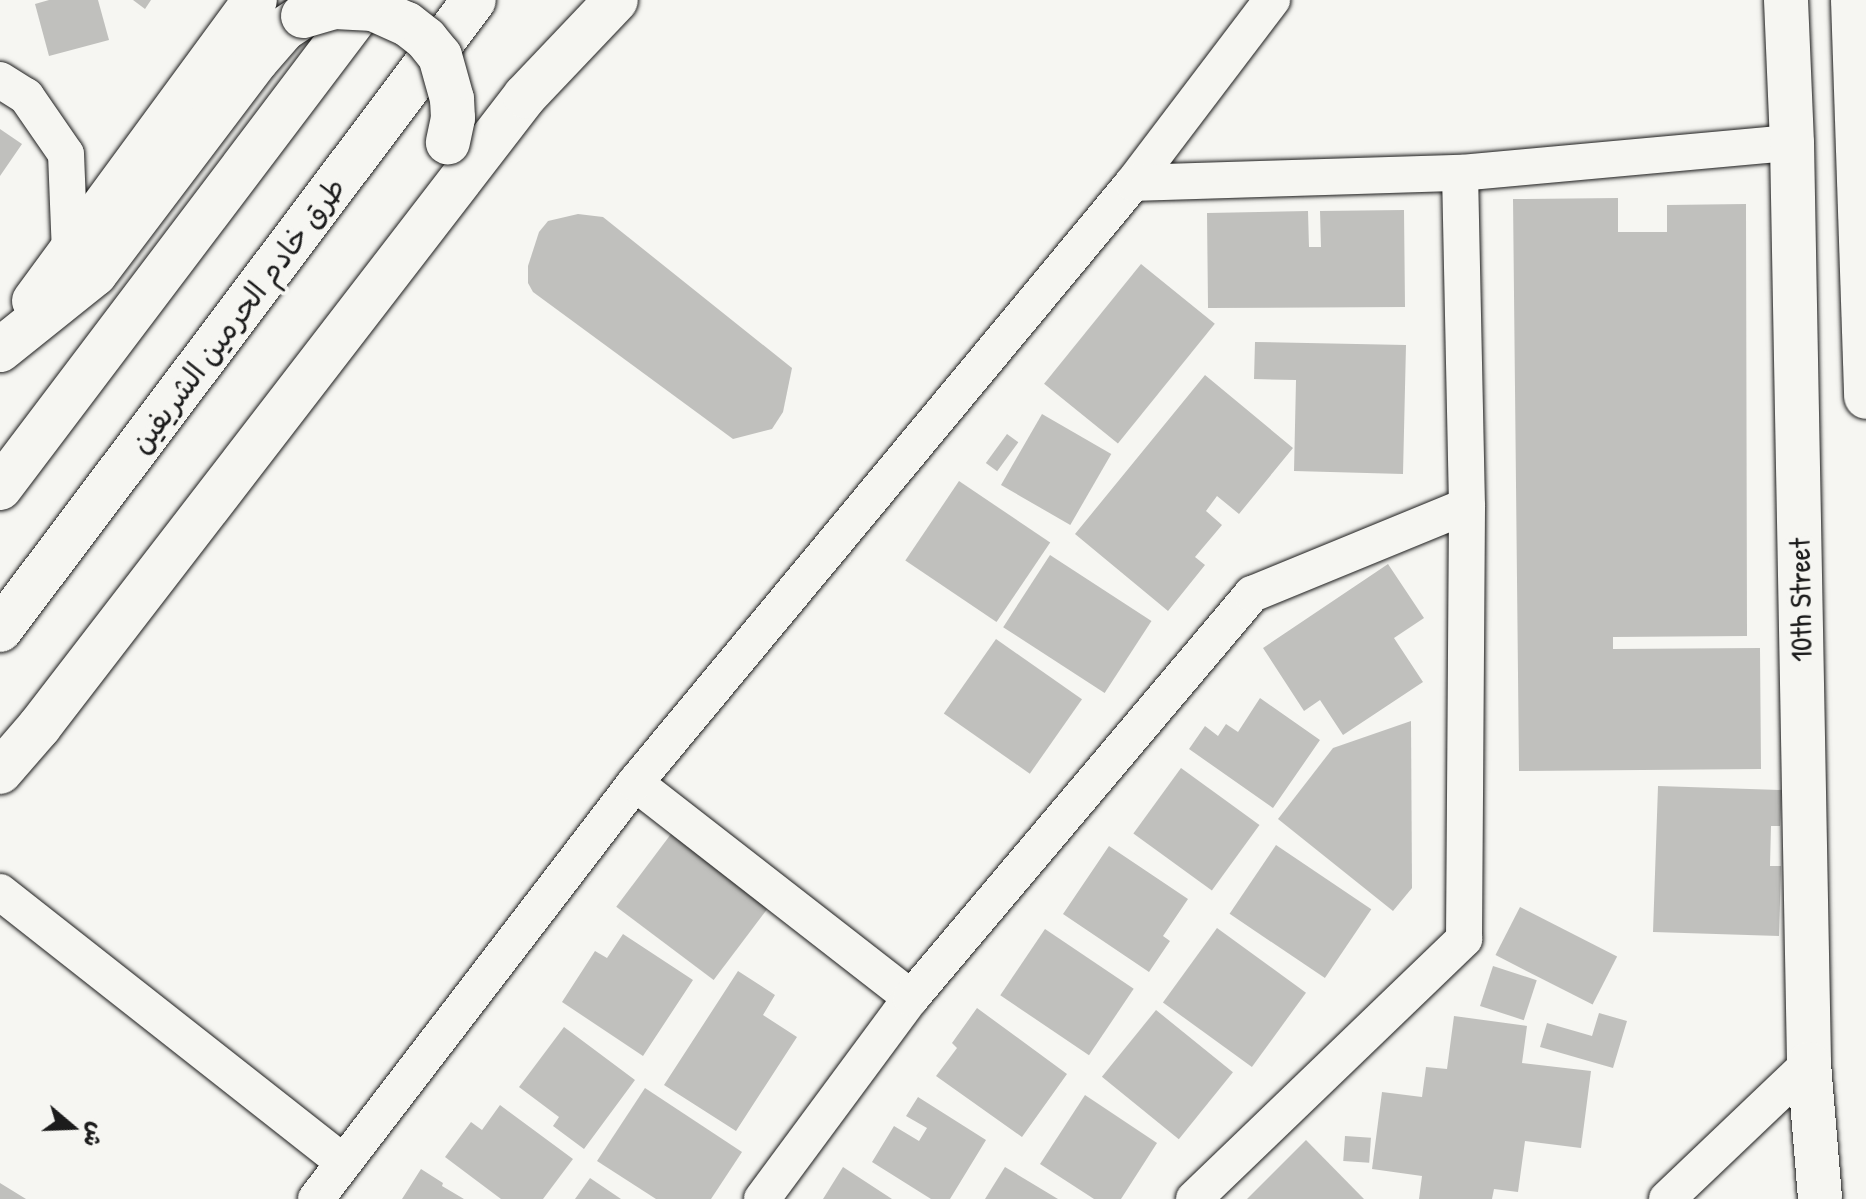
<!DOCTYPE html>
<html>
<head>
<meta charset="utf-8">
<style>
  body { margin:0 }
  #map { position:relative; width:1866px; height:1199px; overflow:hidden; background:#f6f6f2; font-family:"Patrick Hand","Playpen Sans Arabic",sans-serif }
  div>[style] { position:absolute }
  .building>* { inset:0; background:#c0c0bd; transform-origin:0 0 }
  .roads { filter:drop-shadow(0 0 2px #1c1c1c) drop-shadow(0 0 2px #1c1c1c) }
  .street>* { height:36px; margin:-18px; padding:0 18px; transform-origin:18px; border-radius:18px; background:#f6f6f2 }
  .secondary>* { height:44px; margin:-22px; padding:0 22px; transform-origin:22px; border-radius:22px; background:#f6f6f2 }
  .primary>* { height:44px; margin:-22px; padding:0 22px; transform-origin:22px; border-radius:22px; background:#f6f6f2 }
  .highway>* { height:44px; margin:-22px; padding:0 22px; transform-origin:22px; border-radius:22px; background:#f6f6f2 }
  .bridges { filter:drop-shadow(0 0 2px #1c1c1c) drop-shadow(0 0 2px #1c1c1c) }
  .primary-bridge>* { height:44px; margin:-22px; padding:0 22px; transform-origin:22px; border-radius:22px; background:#f6f6f2 }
  span { translate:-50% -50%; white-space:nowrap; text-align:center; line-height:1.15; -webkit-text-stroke:8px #f6f6f2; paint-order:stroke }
  .street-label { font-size:30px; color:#1c1c1c }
  .north { position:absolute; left:32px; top:1087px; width:80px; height:80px; -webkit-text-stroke:6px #f6f6f2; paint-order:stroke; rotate:109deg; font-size:22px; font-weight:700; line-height:32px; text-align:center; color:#1c1c1c }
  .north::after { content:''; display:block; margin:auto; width:28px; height:36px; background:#1c1c1c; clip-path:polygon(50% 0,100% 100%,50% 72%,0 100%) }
</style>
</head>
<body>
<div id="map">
  <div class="building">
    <i style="clip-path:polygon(49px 0,98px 0,109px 40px,49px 56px,35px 4px)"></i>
    <i style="clip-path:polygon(133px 0,151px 0,145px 9px)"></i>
    <i style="clip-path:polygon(0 129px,22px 144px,0 176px)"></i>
    <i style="clip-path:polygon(1618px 198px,1618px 232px,1667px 232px,1667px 205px,1746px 204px,1747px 636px,1613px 637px,1613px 649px,1760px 648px,1761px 769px,1519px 771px,1513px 199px)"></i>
    <i style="clip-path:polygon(1404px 210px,1405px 307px,1208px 308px,1207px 213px,1308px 211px,1309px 247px,1321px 247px,1320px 211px)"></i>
    <i style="clip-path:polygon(578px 214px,603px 217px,792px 368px,783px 412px,772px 429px,733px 439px,533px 292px,528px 283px,528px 266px,539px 232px,548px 221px)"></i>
    <i style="left:1141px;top:264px;width:95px;height:154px;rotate:39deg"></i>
    <i style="clip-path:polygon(1255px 342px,1406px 345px,1403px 474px,1294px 471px,1296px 380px,1254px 379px)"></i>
    <i style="clip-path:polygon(1205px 375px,1293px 448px,1239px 514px,1217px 496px,1206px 511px,1222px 525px,1195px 557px,1205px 565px,1168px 611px,1075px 534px)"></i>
    <i style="left:1042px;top:414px;width:80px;height:82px;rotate:30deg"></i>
    <i style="left:1007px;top:434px;width:14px;height:36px;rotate:36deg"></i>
    <i style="left:959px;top:481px;width:110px;height:96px;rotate:34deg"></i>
    <i style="left:1050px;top:555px;width:121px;height:86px;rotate:33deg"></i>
    <i style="clip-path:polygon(1388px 564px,1424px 618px,1394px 638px,1423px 682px,1343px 735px,1320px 700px,1304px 711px,1263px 648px)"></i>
    <i style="left:996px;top:639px;width:105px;height:91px;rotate:35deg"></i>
    <i style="clip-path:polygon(1260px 698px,1320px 740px,1273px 808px,1189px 749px,1205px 726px,1218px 736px,1226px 724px,1238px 732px)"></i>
    <i style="clip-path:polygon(1411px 721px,1412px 888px,1393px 911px,1278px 819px,1333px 748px)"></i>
    <i style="left:1181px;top:768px;width:97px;height:81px;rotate:36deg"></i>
    <i style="clip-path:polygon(1658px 786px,1782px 790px,1780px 826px,1771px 826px,1770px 866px,1781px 866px,1779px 936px,1653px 932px)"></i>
    <i style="left:674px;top:830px;width:122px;height:96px;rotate:37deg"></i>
    <i style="left:1276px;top:845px;width:115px;height:83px;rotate:34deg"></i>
    <i style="clip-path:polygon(1109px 846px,1188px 899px,1163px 936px,1170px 941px,1149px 972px,1063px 914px)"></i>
    <i style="left:1520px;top:907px;width:109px;height:54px;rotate:27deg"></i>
    <i style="left:1217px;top:928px;width:110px;height:92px;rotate:36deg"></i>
    <i style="left:1045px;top:929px;width:107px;height:80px;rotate:34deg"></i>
    <i style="clip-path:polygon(623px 934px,693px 980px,643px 1056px,562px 1002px,595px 951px,607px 958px)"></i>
    <i style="left:1493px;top:966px;width:46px;height:42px;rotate:18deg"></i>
    <i style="clip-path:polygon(738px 971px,775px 995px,763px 1015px,797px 1037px,736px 1131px,664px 1085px)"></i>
    <i style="clip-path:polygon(977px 1008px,1067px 1074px,1022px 1137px,936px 1076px,957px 1048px,952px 1043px)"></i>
    <i style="left:1156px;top:1010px;width:99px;height:86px;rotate:39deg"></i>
    <i style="clip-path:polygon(1599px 1013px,1627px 1021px,1613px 1068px,1540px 1047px,1547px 1023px,1592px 1036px)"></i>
    <i style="clip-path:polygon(1454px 1016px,1527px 1026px,1522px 1063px,1591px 1071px,1581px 1148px,1525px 1141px,1518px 1192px,1494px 1189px,1492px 1199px,1419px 1199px,1422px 1176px,1372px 1169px,1382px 1092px,1422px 1097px,1426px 1067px,1447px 1069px)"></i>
    <i style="clip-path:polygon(564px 1027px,635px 1080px,584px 1149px,553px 1126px,559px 1117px,519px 1087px)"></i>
    <i style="clip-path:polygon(645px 1088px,742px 1152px,711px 1199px,656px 1199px,597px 1161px)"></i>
    <i style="clip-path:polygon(1085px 1095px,1157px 1143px,1121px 1199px,1094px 1199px,1040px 1164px)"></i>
    <i style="clip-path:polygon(918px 1097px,986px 1140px,950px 1199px,931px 1199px,872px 1162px,894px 1126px,919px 1141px,927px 1128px,906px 1116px)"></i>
    <i style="clip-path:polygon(500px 1105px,573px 1159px,543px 1199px,501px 1199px,445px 1157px,471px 1122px,482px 1130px)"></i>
    <i style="left:1345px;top:1136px;width:26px;height:25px;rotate:4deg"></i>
    <i style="clip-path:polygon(1306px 1140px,1364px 1199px,1247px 1199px)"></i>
    <i style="clip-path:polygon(843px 1167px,892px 1199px,823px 1199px)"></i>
    <i style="clip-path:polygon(1005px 1167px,1058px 1199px,985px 1199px)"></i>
    <i style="clip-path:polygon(421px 1169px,443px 1183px,442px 1186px,464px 1199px,402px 1199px)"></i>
    <i style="clip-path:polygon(590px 1178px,621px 1199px,575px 1199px)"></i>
    <i style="clip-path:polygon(0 1183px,26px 1199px,0 1199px)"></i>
  </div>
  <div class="roads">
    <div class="street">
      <i style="left:0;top:80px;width:31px;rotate:32deg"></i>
      <i style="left:26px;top:96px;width:70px;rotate:55.4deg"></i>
      <i style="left:66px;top:154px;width:100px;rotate:87.7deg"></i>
      <i style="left:1133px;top:183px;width:230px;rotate:-52.8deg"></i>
      <i style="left:635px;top:783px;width:350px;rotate:37.9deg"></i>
      <i style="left:0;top:892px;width:437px;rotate:38.2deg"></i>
      <i style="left:316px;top:1199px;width:524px;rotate:-52.52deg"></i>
      <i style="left:635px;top:783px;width:780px;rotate:-50.31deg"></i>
      <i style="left:1133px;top:183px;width:327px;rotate:-1.8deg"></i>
      <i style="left:1460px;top:173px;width:333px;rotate:-5.2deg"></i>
      <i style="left:762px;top:1199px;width:250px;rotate:-53.5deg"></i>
      <i style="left:911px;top:998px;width:529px;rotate:-49.83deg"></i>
      <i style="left:1252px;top:594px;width:232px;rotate:-22.3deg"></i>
      <i style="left:1194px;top:1199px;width:375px;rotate:-43.9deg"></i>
      <i style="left:1464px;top:939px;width:433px;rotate:-89.6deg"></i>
      <i style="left:1467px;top:506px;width:333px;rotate:-91.2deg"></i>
      <i style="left:1667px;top:1199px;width:196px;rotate:-43.6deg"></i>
    </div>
    <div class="secondary">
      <i style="left:1786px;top:0;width:143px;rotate:87.6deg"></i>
      <i style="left:1792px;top:143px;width:921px;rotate:88.94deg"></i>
      <i style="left:1809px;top:1064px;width:135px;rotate:85.3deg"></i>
      <i style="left:1853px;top:0;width:397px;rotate:88.1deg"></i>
    </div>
    <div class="primary">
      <i style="left:34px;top:301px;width:373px;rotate:-53.7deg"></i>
      <i style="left:0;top:350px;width:122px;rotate:-38.7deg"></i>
      <i style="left:95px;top:274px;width:268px;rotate:-52.9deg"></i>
      <i style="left:257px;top:60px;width:41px;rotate:-48.9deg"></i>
      <i style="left:284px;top:29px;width:23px;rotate:-34deg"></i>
      <i style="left:0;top:772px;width:60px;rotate:-49.1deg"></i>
      <i style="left:39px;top:727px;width:796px;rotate:-52.4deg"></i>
      <i style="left:525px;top:96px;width:132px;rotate:-46.5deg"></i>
    </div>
    <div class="highway">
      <i style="left:0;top:488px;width:612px;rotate:-52.91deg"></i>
      <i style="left:0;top:630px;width:788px;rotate:-53.04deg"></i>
    </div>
  </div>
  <div class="bridges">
    <div class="primary-bridge">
      <i style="left:303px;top:16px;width:33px;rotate:-16deg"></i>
      <i style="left:335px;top:7px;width:38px;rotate:3deg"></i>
      <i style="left:373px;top:9px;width:37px;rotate:24deg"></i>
      <i style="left:407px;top:24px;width:24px;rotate:38deg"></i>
      <i style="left:426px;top:39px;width:22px;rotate:51deg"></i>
      <i style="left:440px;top:56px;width:45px;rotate:74.4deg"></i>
      <i style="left:452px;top:99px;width:19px;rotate:87deg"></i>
      <i style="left:453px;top:118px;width:25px;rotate:102deg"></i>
    </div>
  </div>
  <div class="street-label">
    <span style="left:237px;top:315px;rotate:-53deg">طرق خادم الحرمين الشريفين</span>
    <span style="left:1800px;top:600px;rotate:-91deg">10th Street</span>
  </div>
  <div class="north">ش</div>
</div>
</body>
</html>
